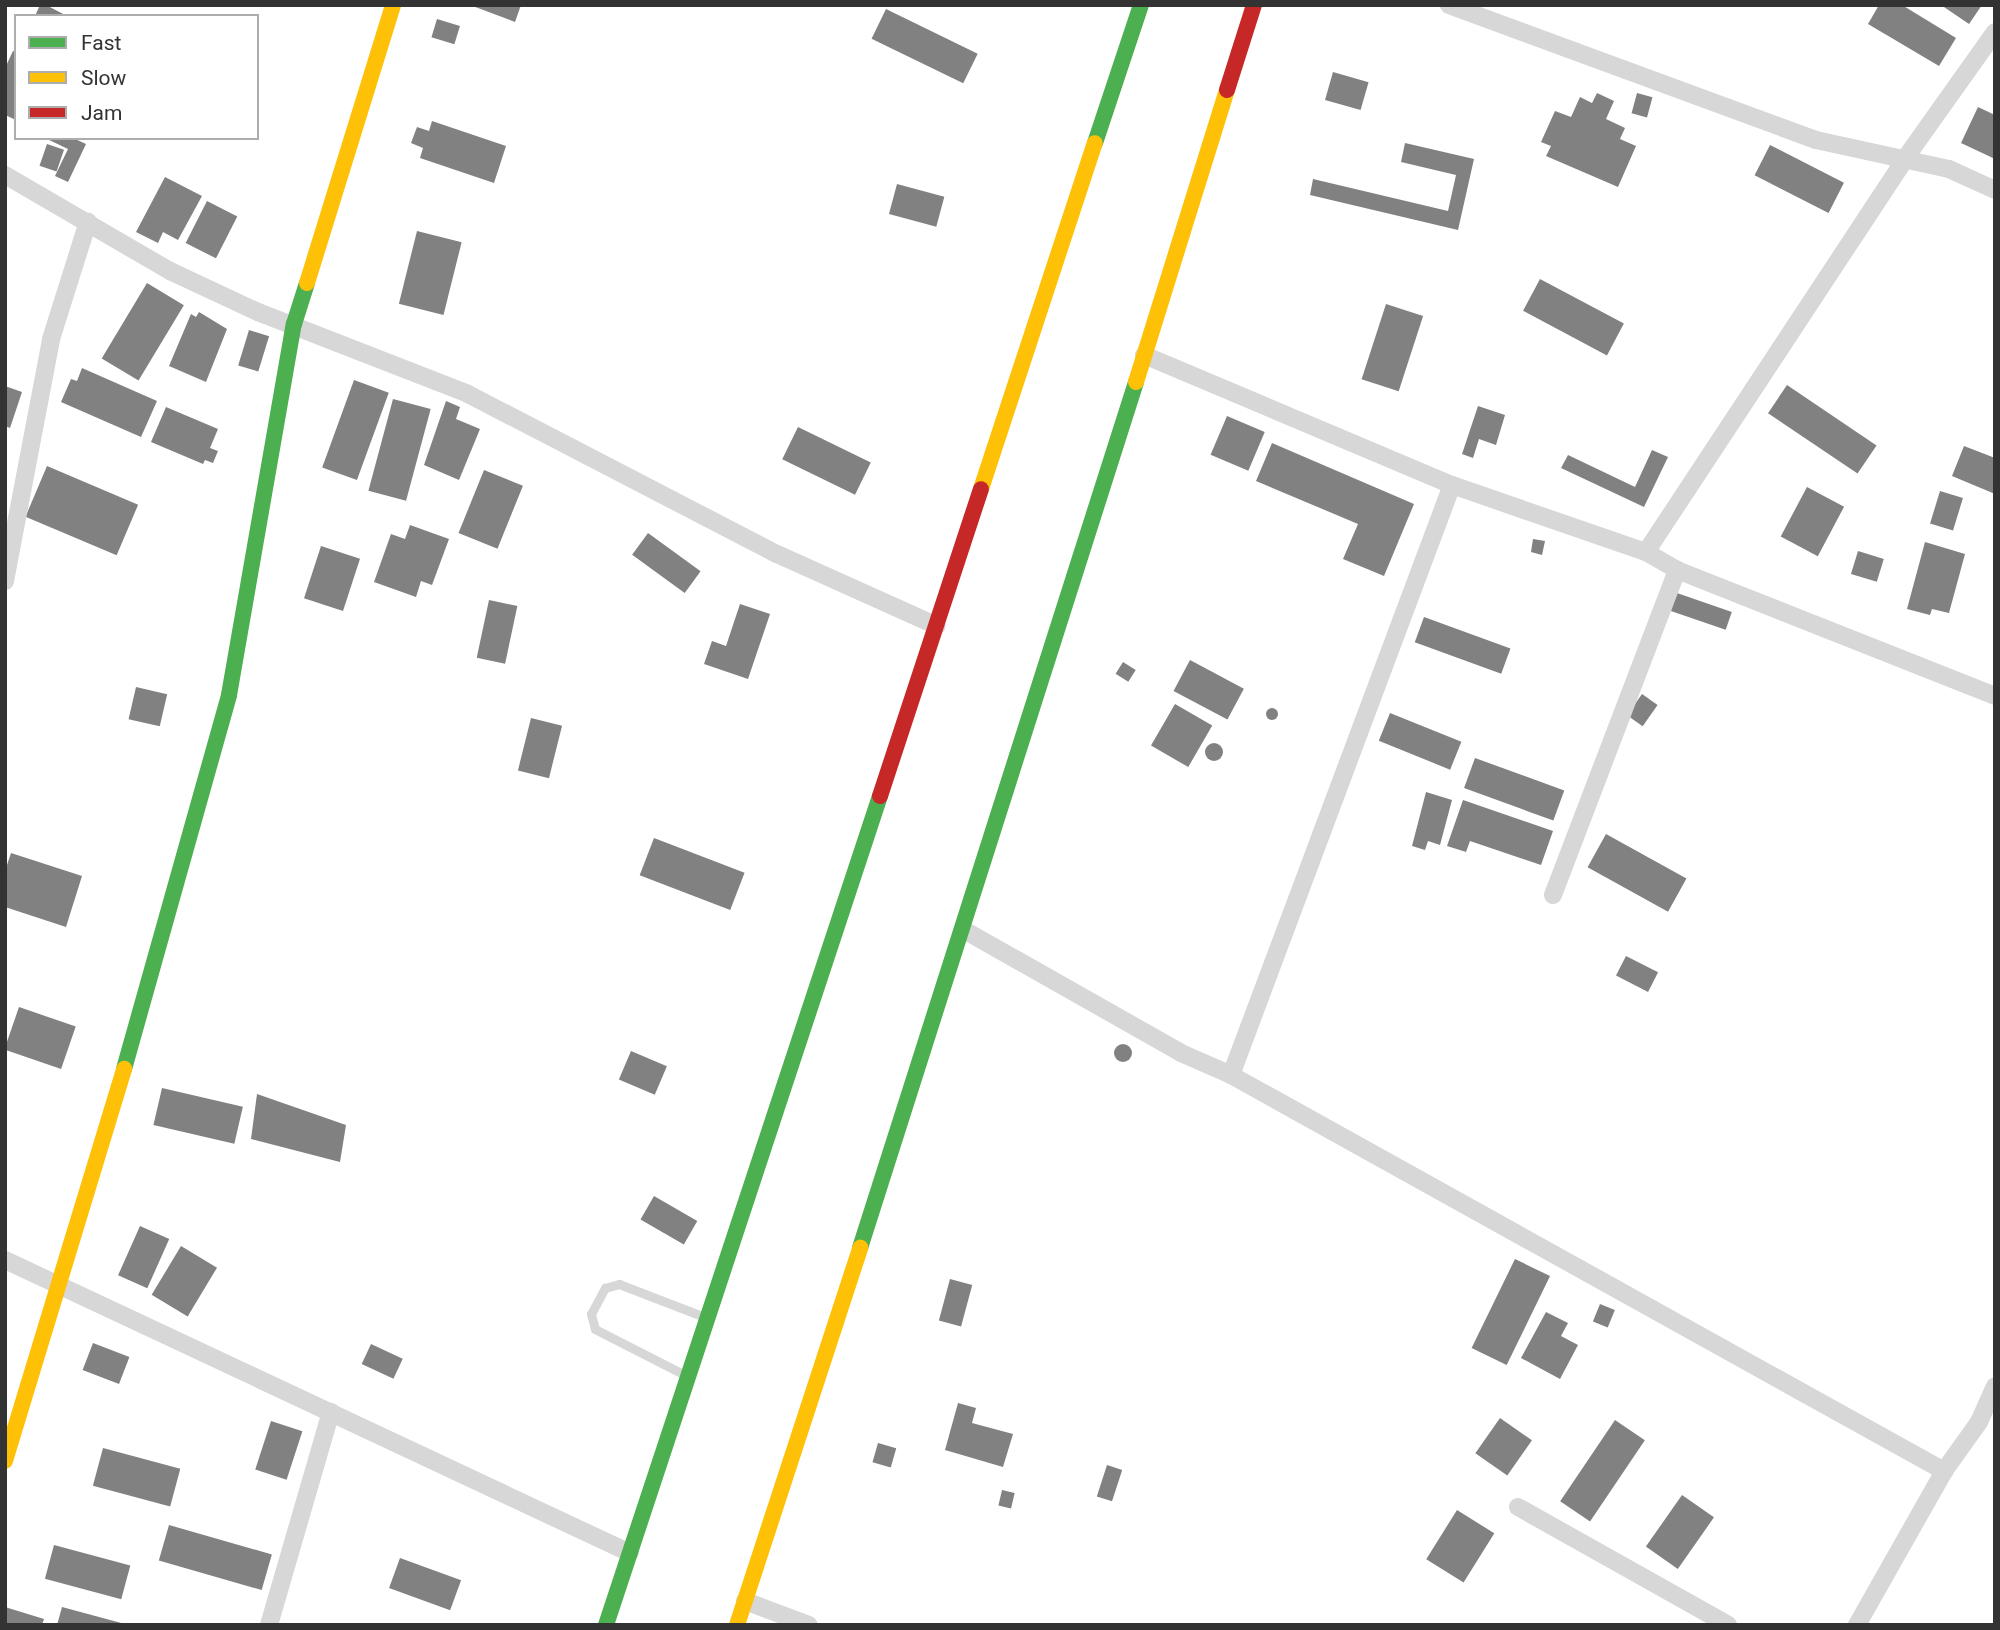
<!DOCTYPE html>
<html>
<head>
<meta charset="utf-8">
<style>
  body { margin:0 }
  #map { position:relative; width:2000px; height:1630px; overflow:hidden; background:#fff; font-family:Roboto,sans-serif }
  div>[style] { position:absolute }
  .building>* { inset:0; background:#818181; transform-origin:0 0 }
  .round { border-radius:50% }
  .lane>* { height:9px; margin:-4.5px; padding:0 4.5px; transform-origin:4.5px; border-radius:4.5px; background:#d7d7d7 }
  .street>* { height:18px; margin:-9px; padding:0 9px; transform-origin:9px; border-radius:9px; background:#d7d7d7 }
  .fast>* { height:16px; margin:-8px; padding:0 8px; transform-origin:8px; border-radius:8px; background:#4caf50 }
  .slow>* { height:16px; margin:-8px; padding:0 8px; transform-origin:8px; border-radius:8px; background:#ffc107 }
  .jam>* { height:16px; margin:-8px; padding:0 8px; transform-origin:8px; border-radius:8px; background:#c62828 }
  span { translate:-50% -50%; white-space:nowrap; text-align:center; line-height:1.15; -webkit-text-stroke:7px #fff; paint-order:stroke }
  .frame { position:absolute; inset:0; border:7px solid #333; pointer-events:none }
  .legend { position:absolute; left:14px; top:14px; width:245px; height:126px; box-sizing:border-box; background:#fff; border:2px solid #adadad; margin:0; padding:9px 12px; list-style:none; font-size:21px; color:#333 }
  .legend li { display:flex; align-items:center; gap:14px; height:35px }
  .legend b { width:35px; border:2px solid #adadad }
</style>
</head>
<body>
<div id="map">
  <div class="building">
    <i style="clip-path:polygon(40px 5px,46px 5px,67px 16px,35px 16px)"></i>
    <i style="clip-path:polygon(470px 5px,521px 5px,515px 22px)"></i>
    <i style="clip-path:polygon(1879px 5px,1902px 5px,1956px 38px,1939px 66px,1868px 24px)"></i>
    <i style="clip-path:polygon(1941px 5px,1982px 5px,1969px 24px)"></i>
    <i style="left:886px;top:9px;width:102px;height:33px;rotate:26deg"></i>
    <i style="left:437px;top:19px;width:24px;height:19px;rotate:17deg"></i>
    <i style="clip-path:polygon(13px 51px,16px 52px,16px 120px,5px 115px,5px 68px)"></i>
    <i style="left:1333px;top:72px;width:37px;height:29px;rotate:16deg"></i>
    <i style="clip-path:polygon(1597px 93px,1614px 101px,1606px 119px,1625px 128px,1620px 139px,1636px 146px,1618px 187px,1546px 156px,1551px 146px,1541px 142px,1555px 111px,1571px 117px,1580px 97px,1592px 103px)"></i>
    <i style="left:1637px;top:93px;width:16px;height:21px;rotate:15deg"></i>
    <i style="clip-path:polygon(1978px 107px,1995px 115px,1995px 159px,1961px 143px)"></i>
    <i style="clip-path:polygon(432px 121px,506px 146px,494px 183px,420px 158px,423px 148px,411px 143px,417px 127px,429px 131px)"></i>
    <i style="clip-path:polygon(45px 138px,73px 138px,86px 144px,68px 182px,55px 176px,68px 149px)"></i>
    <i style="clip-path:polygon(1405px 143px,1474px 159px,1458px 230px,1310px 195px,1313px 179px,1448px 211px,1456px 175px,1401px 162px)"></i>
    <i style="left:47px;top:144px;width:18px;height:23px;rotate:19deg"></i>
    <i style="left:1770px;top:145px;width:83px;height:34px;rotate:27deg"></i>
    <i style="clip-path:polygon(165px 177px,202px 196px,178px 240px,163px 232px,158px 243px,136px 232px)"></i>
    <i style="left:897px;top:184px;width:49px;height:31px;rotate:15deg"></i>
    <i style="left:207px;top:201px;width:34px;height:47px;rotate:27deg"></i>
    <i style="left:417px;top:231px;width:46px;height:75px;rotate:14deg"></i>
    <i style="left:1540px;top:279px;width:95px;height:36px;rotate:28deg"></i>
    <i style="left:147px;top:283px;width:43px;height:88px;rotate:31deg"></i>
    <i style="left:1386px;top:304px;width:39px;height:79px;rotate:18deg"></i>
    <i style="clip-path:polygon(199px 312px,227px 329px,206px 382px,169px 366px,191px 314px,196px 317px)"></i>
    <i style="left:249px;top:330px;width:21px;height:37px;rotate:17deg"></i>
    <i style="clip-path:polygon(82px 368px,157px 401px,141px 437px,61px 402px,71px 379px,77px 381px)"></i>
    <i style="left:354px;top:380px;width:37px;height:93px;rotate:20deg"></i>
    <i style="left:1787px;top:385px;width:108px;height:34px;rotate:34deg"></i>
    <i style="clip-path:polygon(5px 386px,22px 392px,10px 428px,5px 426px)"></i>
    <i style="left:393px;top:399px;width:39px;height:95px;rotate:15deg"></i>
    <i style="clip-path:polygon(446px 401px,460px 407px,456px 419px,480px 429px,459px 480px,424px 465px)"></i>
    <i style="clip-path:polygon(1478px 406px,1505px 415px,1496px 445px,1479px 439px,1473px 458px,1462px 454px)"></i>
    <i style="clip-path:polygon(166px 407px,218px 429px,210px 448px,218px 451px,213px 463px,205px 460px,203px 464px,151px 442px)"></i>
    <i style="left:1227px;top:416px;width:41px;height:42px;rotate:23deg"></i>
    <i style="left:798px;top:427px;width:81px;height:36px;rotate:26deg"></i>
    <i style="clip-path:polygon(1272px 443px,1414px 504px,1384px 576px,1343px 559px,1358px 524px,1256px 481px)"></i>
    <i style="clip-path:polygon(1964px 446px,1995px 458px,1995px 494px,1952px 476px)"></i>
    <i style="clip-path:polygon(1652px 450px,1668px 457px,1644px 507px,1561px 468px,1568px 455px,1635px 487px)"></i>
    <i style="left:47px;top:466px;width:99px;height:55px;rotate:23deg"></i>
    <i style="left:484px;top:470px;width:42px;height:68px;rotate:22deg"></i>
    <i style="left:1807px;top:487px;width:42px;height:56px;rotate:28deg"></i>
    <i style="left:1940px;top:491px;width:24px;height:34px;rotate:17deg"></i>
    <i style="clip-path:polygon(410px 525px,449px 539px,432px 585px,421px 581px,416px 597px,374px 582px,391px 534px,405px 539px)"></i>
    <i style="left:648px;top:533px;width:65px;height:27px;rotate:36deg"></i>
    <i style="clip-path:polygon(1533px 539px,1545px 541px,1542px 555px,1531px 552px)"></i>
    <i style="clip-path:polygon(1925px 542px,1965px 554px,1949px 613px,1932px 609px,1930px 615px,1907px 609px)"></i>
    <i style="left:321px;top:546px;width:41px;height:55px;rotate:18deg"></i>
    <i style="left:1858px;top:551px;width:27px;height:24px;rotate:17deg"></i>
    <i style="left:1677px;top:593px;width:58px;height:19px;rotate:19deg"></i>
    <i style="left:489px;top:600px;width:29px;height:59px;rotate:12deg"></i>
    <i style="clip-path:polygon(740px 604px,770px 614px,748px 679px,704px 664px,712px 641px,726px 646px)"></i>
    <i style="left:1424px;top:617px;width:92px;height:27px;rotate:20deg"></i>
    <i style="left:1190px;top:660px;width:61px;height:35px;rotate:28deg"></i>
    <i style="left:1123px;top:662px;width:15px;height:14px;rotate:32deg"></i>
    <i style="left:136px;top:687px;width:32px;height:33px;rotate:13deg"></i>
    <i style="left:1642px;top:694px;width:19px;height:26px;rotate:35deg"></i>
    <i style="left:1175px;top:704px;width:43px;height:48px;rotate:30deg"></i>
    <i class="round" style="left:1266px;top:708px;width:12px;height:12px"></i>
    <i style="left:1390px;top:713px;width:77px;height:30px;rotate:22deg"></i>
    <i style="left:531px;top:718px;width:32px;height:54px;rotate:14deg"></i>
    <i class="round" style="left:1205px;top:743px;width:18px;height:18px"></i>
    <i style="left:1475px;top:758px;width:95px;height:32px;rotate:20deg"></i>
    <i style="clip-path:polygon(1426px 792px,1452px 800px,1440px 845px,1428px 841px,1425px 850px,1412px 846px)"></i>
    <i style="clip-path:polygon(1463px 800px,1553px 831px,1541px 865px,1470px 841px,1466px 852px,1447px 846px)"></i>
    <i style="left:1606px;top:834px;width:92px;height:38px;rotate:29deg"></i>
    <i style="left:654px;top:838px;width:97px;height:40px;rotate:21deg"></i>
    <i style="clip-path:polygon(11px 853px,82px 876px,66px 927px,5px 907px,5px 871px)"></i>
    <i style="left:1626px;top:956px;width:36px;height:22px;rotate:27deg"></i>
    <i style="left:19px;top:1007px;width:60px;height:45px;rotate:19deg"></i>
    <i class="round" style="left:1114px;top:1044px;width:18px;height:18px"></i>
    <i style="left:631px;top:1051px;width:39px;height:31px;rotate:23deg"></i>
    <i style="left:162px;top:1088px;width:83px;height:38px;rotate:13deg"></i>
    <i style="clip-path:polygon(257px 1094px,346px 1125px,340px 1162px,251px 1139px)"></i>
    <i style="left:654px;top:1196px;width:50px;height:27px;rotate:30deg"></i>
    <i style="left:140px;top:1226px;width:32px;height:54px;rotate:24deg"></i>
    <i style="left:181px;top:1246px;width:42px;height:57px;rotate:31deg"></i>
    <i style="left:1515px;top:1259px;width:39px;height:99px;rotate:26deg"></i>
    <i style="left:950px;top:1279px;width:23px;height:43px;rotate:15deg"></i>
    <i style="left:1600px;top:1304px;width:16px;height:19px;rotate:22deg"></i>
    <i style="clip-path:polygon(1546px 1312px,1568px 1323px,1561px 1336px,1578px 1345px,1560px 1379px,1521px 1358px)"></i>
    <i style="left:93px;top:1343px;width:39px;height:29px;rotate:21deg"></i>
    <i style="left:371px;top:1344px;width:35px;height:22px;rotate:25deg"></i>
    <i style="clip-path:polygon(958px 1403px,976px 1408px,972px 1423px,1013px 1434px,1003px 1467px,945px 1450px)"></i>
    <i style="left:1500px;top:1418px;width:39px;height:43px;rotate:35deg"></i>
    <i style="left:1615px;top:1420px;width:36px;height:98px;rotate:34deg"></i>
    <i style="left:271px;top:1421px;width:33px;height:51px;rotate:18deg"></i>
    <i style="left:878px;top:1443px;width:19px;height:20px;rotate:16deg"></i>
    <i style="left:103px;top:1448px;width:80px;height:39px;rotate:15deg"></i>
    <i style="left:1107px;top:1465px;width:16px;height:33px;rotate:18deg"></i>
    <i style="left:1002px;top:1490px;width:13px;height:16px;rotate:13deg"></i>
    <i style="left:1682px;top:1495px;width:39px;height:63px;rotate:35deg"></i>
    <i style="left:1457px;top:1510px;width:44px;height:58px;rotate:32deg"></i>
    <i style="left:169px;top:1525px;width:107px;height:37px;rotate:16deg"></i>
    <i style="left:54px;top:1545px;width:79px;height:35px;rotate:15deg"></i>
    <i style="left:400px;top:1558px;width:65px;height:32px;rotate:20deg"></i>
    <i style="clip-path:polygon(5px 1607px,44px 1619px,42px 1625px,5px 1625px)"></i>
    <i style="clip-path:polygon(62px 1607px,125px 1624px,125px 1625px,57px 1625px)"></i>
  </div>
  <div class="lane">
    <i style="left:683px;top:1374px;width:99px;rotate:-152.9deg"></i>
    <i style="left:595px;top:1329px;width:16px;rotate:-105deg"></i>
    <i style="left:591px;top:1314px;width:30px;rotate:-62deg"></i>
    <i style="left:605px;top:1288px;width:15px;rotate:-16deg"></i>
    <i style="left:619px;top:1284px;width:89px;rotate:21.1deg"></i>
  </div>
  <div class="street">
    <i style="left:1449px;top:5px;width:391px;rotate:20.2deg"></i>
    <i style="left:1816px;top:140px;width:136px;rotate:12.3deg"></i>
    <i style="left:1949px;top:169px;width:51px;rotate:24.5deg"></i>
    <i style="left:5px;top:175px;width:191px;rotate:30.2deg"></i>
    <i style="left:170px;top:271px;width:97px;rotate:25deg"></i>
    <i style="left:258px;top:312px;width:225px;rotate:21.3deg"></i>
    <i style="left:468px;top:394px;width:348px;rotate:27.4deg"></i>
    <i style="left:777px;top:554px;width:175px;rotate:24.2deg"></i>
    <i style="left:1144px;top:355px;width:334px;rotate:22.9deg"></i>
    <i style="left:1452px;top:485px;width:205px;rotate:19.1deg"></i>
    <i style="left:1646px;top:552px;width:36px;rotate:30deg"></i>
    <i style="left:1677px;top:570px;width:342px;rotate:21.6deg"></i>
    <i style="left:1646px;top:552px;width:469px;rotate:-56.6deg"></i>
    <i style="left:1904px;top:160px;width:157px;rotate:-54.6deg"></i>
    <i style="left:5px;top:581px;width:246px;rotate:-79.2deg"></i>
    <i style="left:51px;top:339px;width:123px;rotate:-72.5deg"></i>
    <i style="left:1553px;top:895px;width:348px;rotate:-69.1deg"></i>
    <i style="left:964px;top:930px;width:249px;rotate:29.5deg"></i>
    <i style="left:1181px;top:1053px;width:55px;rotate:23.7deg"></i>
    <i style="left:1231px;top:1075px;width:630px;rotate:-69.47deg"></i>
    <i style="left:1231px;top:1075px;width:816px;rotate:29.05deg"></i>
    <i style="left:1944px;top:1471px;width:60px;rotate:-54.5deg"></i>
    <i style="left:1979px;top:1422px;width:39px;rotate:-66deg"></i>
    <i style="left:5px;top:1260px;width:690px;rotate:25.12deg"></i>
    <i style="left:1518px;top:1507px;width:241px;rotate:29.3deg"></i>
    <i style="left:745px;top:1601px;width:68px;rotate:20.6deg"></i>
    <i style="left:269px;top:1625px;width:222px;rotate:-73.8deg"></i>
    <i style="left:1857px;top:1625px;width:177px;rotate:-60.5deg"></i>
  </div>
  <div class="fast">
    <i style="left:1095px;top:143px;width:145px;rotate:-71.6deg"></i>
    <i style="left:124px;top:1069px;width:388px;rotate:-74.3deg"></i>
    <i style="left:229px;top:695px;width:377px;rotate:-80.1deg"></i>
    <i style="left:294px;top:324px;width:43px;rotate:-72.4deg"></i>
    <i style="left:860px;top:1248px;width:909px;rotate:-72.32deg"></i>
    <i style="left:606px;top:1625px;width:873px;rotate:-71.71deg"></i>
  </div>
  <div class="slow">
    <i style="left:307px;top:283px;width:291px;rotate:-72.8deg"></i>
    <i style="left:1136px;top:382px;width:306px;rotate:-72.7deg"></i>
    <i style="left:981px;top:489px;width:364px;rotate:-71.8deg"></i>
    <i style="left:5px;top:1461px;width:410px;rotate:-73.1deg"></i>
    <i style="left:737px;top:1625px;width:397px;rotate:-71.9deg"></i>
  </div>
  <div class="jam">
    <i style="left:1227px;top:90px;width:89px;rotate:-72.4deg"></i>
    <i style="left:880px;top:796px;width:323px;rotate:-71.8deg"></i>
  </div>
  <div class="frame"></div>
  <ul class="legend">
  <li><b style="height:9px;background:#4caf50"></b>Fast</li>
  <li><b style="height:9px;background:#ffc107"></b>Slow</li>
  <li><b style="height:9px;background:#c62828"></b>Jam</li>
  </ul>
</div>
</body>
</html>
